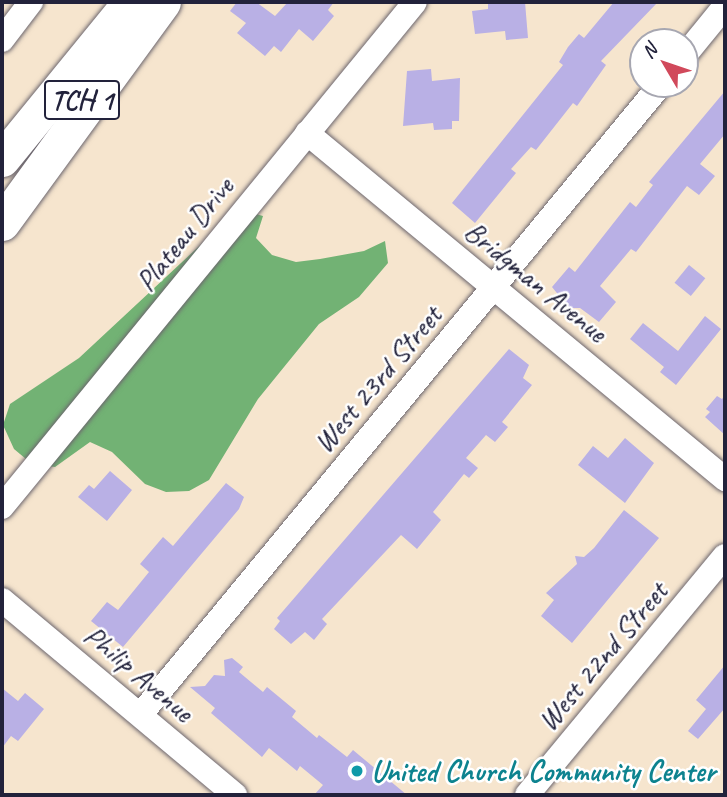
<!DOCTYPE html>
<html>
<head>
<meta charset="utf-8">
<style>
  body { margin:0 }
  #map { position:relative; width:727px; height:797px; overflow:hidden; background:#f6e5ce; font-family:Caveat,sans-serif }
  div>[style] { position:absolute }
  .forest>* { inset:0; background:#72b274 }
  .building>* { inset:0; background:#b9b0e5; transform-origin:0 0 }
  .roads { filter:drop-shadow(0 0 2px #6c666e) drop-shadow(0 0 2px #6c666e) }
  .minor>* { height:24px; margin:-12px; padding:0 12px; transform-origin:12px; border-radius:12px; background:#fff }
  .highway>* { height:35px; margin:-17.5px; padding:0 17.5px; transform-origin:17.5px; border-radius:17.5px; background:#fff }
  .dots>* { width:19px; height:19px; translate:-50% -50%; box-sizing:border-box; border:4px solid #fff; border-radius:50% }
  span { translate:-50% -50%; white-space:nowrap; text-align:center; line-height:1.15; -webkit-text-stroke:5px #fff; paint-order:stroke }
  .shield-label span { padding:2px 5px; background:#fff; border:2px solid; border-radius:5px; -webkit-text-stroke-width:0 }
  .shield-label { font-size:28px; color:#22223b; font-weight:700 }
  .street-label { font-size:30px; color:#22223b }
  .culture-label { font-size:30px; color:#0d838f; font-weight:700 }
  .left { translate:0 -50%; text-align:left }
  .frame { position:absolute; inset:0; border:4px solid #22223b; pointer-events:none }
  .north { position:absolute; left:629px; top:28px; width:70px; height:70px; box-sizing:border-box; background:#fff; border:2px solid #a7a7b1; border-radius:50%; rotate:309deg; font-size:19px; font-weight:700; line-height:28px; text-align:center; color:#22223b }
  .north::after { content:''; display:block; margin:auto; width:24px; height:32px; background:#d1495b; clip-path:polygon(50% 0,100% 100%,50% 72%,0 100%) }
</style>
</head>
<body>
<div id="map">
  <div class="forest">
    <i style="clip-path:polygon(239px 209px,263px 216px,256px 238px,272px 255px,296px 262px,320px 259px,364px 251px,385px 241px,388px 263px,359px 297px,319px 324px,258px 399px,209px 480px,189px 491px,166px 492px,145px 484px,112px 452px,90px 442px,55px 467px,32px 464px,14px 449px,3px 425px,10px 404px,79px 358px)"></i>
  </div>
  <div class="building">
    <i style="clip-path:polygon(237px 2px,256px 2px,275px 16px,288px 2px,334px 2px,328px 10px,334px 16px,313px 41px,299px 29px,281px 52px,274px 46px,265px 56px,237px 33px,246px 23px,230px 11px)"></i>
    <i style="clip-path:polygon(488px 2px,525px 2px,528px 38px,506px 40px,505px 31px,475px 34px,472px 11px,488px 9px)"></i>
    <i style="clip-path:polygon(614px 2px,658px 2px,601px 61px,606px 65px,577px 106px,573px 103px,536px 150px,531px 147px,511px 169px,516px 173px,475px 223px,452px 203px,563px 65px,559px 62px,568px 47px,579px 34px,584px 38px)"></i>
    <i style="clip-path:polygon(431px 69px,432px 81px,460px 78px,459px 121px,452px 121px,452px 129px,434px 130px,433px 123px,403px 126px,407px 71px)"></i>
    <i style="clip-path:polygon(725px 91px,725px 134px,700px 164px,715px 176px,699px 195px,687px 186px,636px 252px,631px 249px,600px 286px,616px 302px,599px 322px,580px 308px,569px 308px,552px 287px,569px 267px,575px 272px,630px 202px,636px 207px,653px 185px,649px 182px)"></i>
    <i style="left:689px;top:265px;width:21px;height:23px;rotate:39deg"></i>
    <i style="clip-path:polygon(705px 316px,721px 329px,676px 385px,660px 372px,664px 367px,630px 339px,643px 323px,678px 351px)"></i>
    <i style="clip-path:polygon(509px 349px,529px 365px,523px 378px,532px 385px,502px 422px,508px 427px,495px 442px,486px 435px,466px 458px,478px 468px,469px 478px,464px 474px,433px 512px,441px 520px,417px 549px,401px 535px,322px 619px,327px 624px,314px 640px,305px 632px,291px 644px,274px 629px,280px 621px,277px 618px)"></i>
    <i style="clip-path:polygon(725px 395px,725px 435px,705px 417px,710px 412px,706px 409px,717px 396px,722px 399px)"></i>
    <i style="clip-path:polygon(625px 438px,654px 463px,625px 503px,578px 465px,593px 446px,608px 458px)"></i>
    <i style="clip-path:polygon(110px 471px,132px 490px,107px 521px,78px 497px,89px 485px,94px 489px)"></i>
    <i style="clip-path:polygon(226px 483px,244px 497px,239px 509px,123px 647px,91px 621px,107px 602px,118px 610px,149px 572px,140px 564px,163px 537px,173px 546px)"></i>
    <i style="clip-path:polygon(624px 510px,659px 538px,572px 643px,541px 616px,554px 600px,546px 593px,577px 564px,575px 556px,584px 557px,594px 548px)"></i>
    <i style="clip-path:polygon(232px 658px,243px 667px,239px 672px,263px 692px,267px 687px,296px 711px,292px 717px,317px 738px,319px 735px,347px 757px,353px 750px,407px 795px,314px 795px,323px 785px,300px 766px,297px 771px,269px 748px,262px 757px,211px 713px,215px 708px,190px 687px,205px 686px,214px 675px,225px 676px,224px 660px)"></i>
    <i style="clip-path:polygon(725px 665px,725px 708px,698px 739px,688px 731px,706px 709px,696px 700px)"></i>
    <i style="clip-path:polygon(2px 688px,18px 701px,25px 693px,44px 709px,18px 741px,11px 736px,2px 748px)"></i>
  </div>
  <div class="roads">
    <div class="minor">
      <i style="left:2px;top:40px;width:48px;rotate:-52.7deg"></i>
      <i style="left:685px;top:55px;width:63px;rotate:-50.8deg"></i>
      <i style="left:307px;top:133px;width:543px;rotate:39.62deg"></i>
      <i style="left:2px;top:507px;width:652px;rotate:-50.72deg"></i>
      <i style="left:2px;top:600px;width:304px;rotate:39.9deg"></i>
      <i style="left:141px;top:714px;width:817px;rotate:-50.46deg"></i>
      <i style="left:527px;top:795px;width:310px;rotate:-50.4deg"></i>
    </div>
    <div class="highway">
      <i style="left:2px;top:159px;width:203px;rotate:-50.8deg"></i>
      <i style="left:2px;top:223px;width:273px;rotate:-53.9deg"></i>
    </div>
  </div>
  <div class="dots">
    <i style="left:357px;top:771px;background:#0f9aa8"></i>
  </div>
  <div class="shield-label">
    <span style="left:82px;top:100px">TCH 1</span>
  </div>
  <div class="street-label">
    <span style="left:184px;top:234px;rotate:-51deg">Plateau Drive</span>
    <span style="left:536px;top:281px;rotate:39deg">Bridgman Avenue</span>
    <span style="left:377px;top:379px;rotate:-50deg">West 23rd Street</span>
    <span style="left:602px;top:656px;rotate:-50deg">West 22nd Street</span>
    <span style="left:139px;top:673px;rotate:40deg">Philip Avenue</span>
  </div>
  <div class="culture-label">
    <span class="left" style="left:371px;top:771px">United Church Community Center</span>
  </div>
  <div class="frame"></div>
  <div class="north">N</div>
</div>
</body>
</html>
